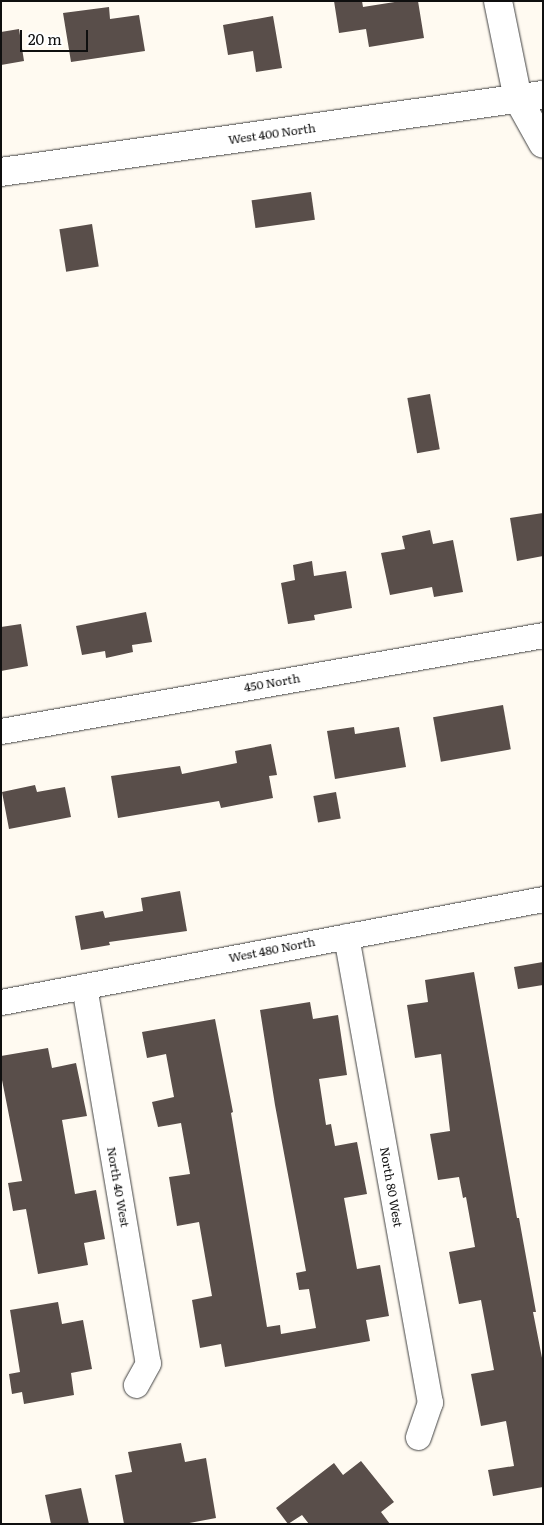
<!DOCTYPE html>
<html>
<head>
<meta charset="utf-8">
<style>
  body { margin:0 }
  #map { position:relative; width:544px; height:1525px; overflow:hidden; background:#fffaf1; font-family:Literata,serif }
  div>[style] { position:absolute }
  .building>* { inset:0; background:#594e4a; transform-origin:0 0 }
  .roads { filter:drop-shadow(0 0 1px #424242) drop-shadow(0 0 1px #424242) }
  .minor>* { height:25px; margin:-12.5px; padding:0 12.5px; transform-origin:12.5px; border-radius:12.5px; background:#fff }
  .tertiary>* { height:28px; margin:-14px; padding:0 14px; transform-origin:14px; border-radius:14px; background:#fff }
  span { translate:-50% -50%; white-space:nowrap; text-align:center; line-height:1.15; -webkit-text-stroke:5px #fff; paint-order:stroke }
  .street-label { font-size:12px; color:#0f0f0f }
  .frame { position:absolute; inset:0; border:2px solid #0f0f0f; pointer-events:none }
  .scale { position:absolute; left:20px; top:30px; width:68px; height:22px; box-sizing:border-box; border:2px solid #0f0f0f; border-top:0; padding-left:6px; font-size:15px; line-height:18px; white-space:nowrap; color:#0f0f0f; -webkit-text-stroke:4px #fff; paint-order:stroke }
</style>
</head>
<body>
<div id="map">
  <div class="building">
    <i style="clip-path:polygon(334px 1px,362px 1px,363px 7px,401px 1px,418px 1px,424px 38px,369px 47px,366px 29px,339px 33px)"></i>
    <i style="clip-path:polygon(109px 7px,110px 19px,139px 15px,145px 51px,71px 62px,63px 13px)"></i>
    <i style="clip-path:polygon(273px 16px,282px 68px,256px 72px,253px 51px,228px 55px,223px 25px)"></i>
    <i style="clip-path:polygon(19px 29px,24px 61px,1px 65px,1px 32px)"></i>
    <i style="left:311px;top:192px;width:28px;height:60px;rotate:82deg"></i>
    <i style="left:92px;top:224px;width:43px;height:33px;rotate:81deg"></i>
    <i style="left:430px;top:394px;width:56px;height:23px;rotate:80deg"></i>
    <i style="clip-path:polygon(543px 513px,543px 556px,517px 561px,510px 518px)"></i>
    <i style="clip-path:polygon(430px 530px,433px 544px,453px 540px,463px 592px,434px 597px,432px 587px,390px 595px,381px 553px,405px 549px,402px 536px)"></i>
    <i style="clip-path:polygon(312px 561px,314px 576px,346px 571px,352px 608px,314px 615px,315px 620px,288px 624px,281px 583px,295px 580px,293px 565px)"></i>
    <i style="clip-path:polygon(146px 612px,152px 642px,132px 645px,133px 652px,106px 658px,105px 651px,82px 655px,76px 626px)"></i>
    <i style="clip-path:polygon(21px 624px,28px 666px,1px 671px,1px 627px)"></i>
    <i style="left:503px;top:705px;width:45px;height:71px;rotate:80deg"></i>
    <i style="clip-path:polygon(354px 727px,355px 734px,399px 727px,406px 767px,335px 779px,327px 731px)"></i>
    <i style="clip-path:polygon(271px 744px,277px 775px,269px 776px,273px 798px,221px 808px,219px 801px,118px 818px,111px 776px,180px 766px,182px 774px,237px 763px,235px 751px)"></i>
    <i style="clip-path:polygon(35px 785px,37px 792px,65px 787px,71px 817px,9px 829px,2px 792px)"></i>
    <i style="left:336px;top:792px;width:27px;height:23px;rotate:80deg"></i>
    <i style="clip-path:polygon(180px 891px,187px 931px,109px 942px,110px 945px,81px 950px,75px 916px,103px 911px,105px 918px,143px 911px,141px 898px)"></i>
    <i style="clip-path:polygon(543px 962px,543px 985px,518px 989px,514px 967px)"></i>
    <i style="clip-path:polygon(474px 972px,517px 1218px,519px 1218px,536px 1312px,533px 1312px,543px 1363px,543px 1487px,493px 1496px,488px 1470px,514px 1466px,506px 1421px,481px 1426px,471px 1374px,494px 1370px,481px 1300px,459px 1304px,449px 1252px,475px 1247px,466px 1197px,463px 1198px,459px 1177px,438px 1180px,430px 1134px,450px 1131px,441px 1054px,415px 1058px,407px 1005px,428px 1002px,425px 980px)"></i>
    <i style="clip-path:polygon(310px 1002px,313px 1019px,338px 1015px,347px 1075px,319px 1079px,326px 1125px,331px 1124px,335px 1146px,357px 1142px,367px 1194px,344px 1198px,357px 1269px,380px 1265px,389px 1316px,366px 1320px,370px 1341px,225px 1367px,221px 1344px,200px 1348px,192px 1300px,212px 1296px,199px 1222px,177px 1226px,169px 1177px,190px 1174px,181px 1123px,158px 1127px,152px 1102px,174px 1097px,166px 1054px,147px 1058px,142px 1032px,215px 1019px,233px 1112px,231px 1113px,267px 1327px,280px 1325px,281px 1334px,316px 1328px,309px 1289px,299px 1290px,296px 1273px,306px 1271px,275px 1105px,260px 1010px)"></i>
    <i style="clip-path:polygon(48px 1048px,52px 1068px,76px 1063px,87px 1116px,62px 1120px,75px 1194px,96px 1190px,105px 1239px,84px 1243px,88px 1265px,38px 1274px,26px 1209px,13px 1211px,8px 1183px,22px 1181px,1px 1075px,1px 1056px)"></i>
    <i style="clip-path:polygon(58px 1302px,62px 1324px,83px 1320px,92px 1369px,71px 1373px,74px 1395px,24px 1404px,22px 1392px,12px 1394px,9px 1374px,20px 1372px,10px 1310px)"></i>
    <i style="clip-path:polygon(181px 1443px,185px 1462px,206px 1458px,216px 1518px,184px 1524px,124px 1524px,115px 1475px,132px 1472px,128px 1452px)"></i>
    <i style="clip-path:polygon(361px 1461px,394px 1502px,381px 1512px,390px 1524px,309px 1524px,302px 1515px,288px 1524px,276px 1508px,334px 1463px,343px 1475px)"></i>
    <i style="clip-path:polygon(81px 1488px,89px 1524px,51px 1524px,45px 1495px)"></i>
  </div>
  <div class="roads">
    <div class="minor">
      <i style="left:1px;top:731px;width:550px;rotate:-10.04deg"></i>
      <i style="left:346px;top:936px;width:474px;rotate:79.8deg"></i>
      <i style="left:430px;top:1402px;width:37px;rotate:109deg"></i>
      <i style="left:84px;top:986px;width:382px;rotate:80.4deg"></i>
      <i style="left:148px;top:1363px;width:25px;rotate:119deg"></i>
      <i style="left:1px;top:1002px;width:552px;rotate:-10.76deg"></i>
    </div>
    <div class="tertiary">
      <i style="left:498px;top:1px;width:100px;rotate:78.5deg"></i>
      <i style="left:518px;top:99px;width:51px;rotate:60.9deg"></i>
      <i style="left:1px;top:172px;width:547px;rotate:-8.09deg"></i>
    </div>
  </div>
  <div class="street-label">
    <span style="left:272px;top:134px;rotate:-8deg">West 400 North</span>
    <span style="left:272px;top:683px;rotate:-10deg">450 North</span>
    <span style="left:272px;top:950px;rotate:-11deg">West 480 North</span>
    <span style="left:118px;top:1187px;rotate:80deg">North 40 West</span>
    <span style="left:391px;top:1187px;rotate:80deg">North 80 West</span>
  </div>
  <div class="frame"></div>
  <div class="scale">20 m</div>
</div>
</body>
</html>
